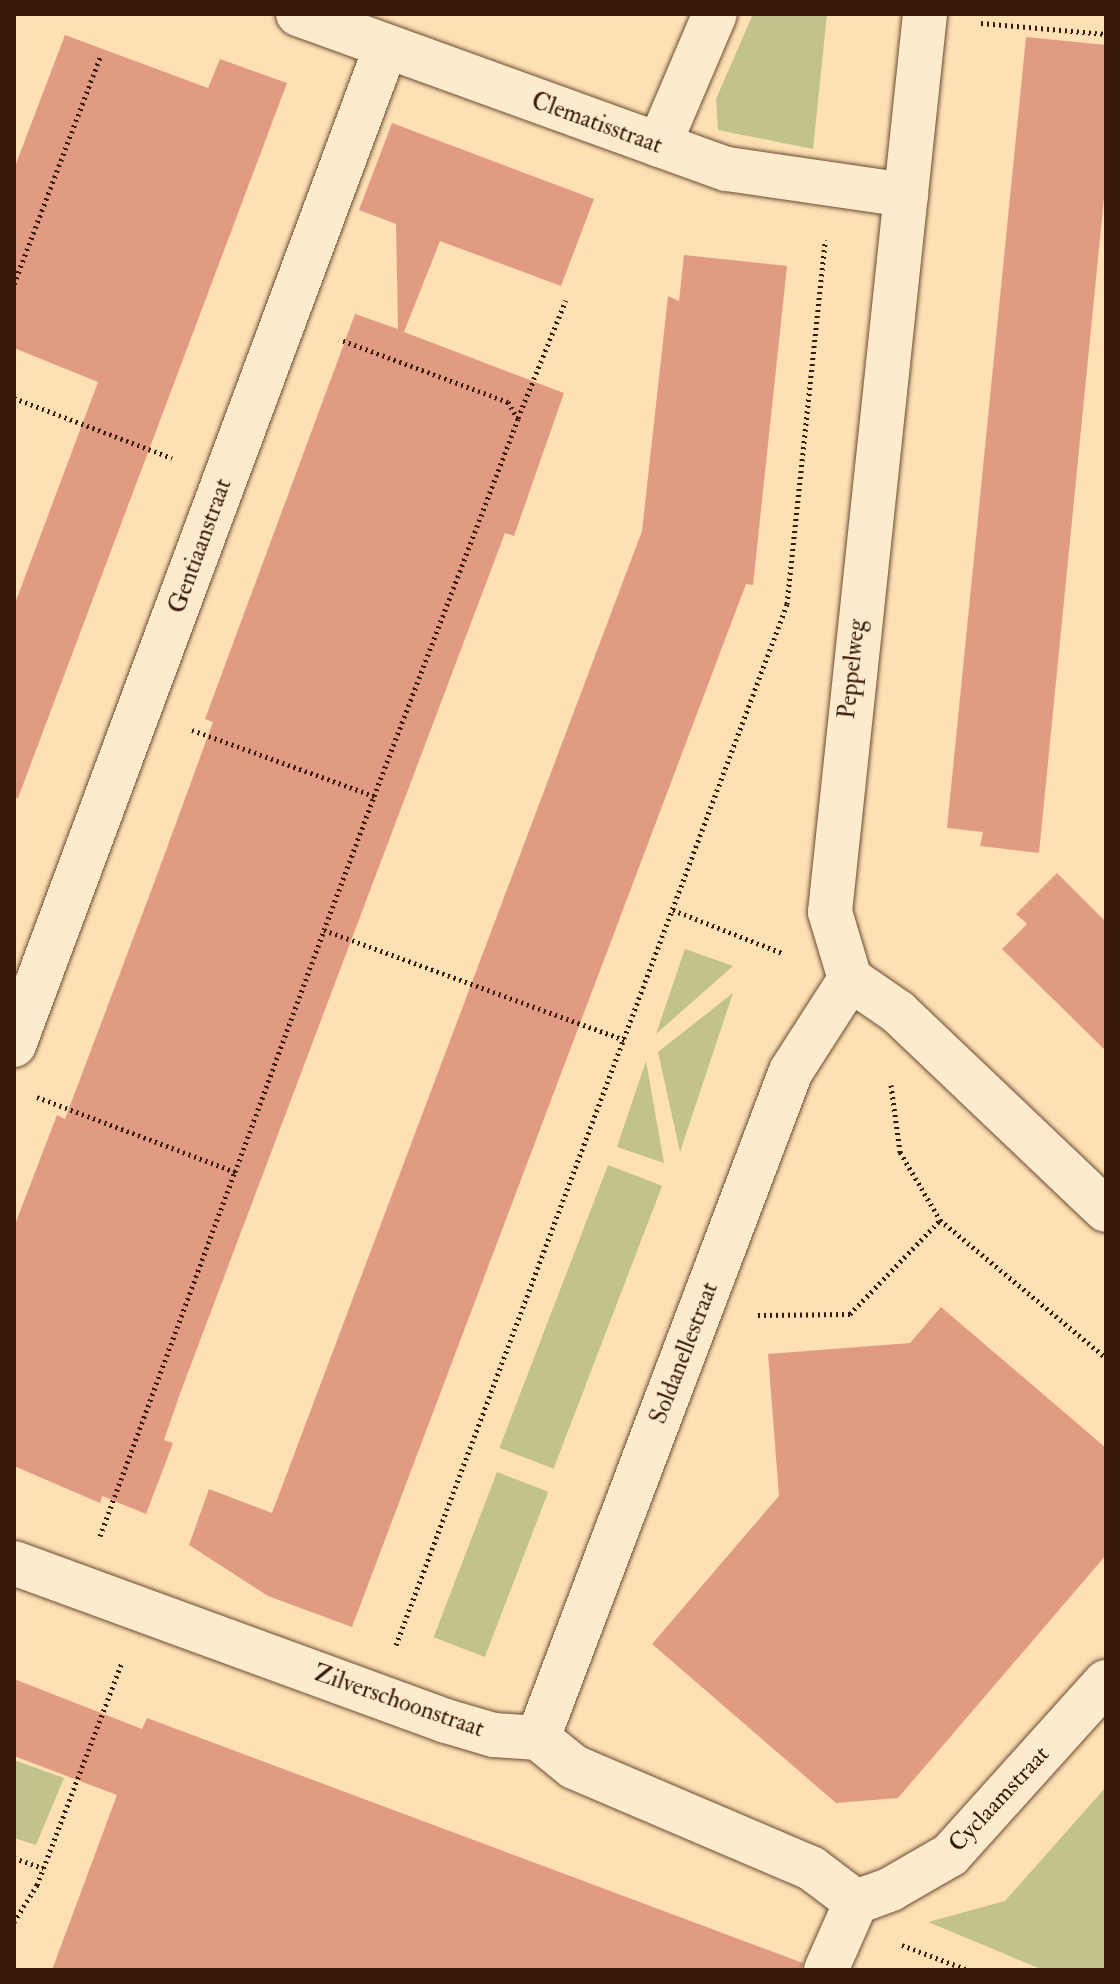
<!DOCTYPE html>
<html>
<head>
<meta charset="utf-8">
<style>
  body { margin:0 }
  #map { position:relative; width:1120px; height:1984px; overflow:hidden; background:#fee0b4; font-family:"IM FELL Double Pica",serif }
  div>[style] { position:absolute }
  .green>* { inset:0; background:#c1c28c; transform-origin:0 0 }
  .building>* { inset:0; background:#e29b83 }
  .path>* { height:5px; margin-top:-2.5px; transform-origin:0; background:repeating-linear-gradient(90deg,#391a09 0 2px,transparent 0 6px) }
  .roads { filter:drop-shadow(0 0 2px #6a4c34) drop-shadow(0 0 2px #6a4c34) }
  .minor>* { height:44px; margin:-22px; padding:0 22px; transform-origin:22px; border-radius:22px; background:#feebce }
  span { translate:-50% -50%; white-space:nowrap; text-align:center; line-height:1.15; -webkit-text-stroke:7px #feebce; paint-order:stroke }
  .street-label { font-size:24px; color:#391a09 }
  .frame { position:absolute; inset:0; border:16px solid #391a09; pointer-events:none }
</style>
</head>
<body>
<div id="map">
  <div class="green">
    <i style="clip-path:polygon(753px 14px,827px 14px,813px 149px,718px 130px,716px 99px)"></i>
    <i style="clip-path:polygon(685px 949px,733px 966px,656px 1034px)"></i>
    <i style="clip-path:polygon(733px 993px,680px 1152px,658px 1052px)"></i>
    <i style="clip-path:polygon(646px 1061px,664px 1163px,617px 1147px)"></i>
    <i style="left:608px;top:1165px;width:58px;height:303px;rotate:21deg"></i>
    <i style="left:497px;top:1472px;width:55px;height:177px;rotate:21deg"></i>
    <i style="clip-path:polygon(14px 1760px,64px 1778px,36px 1845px,14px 1838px)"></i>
    <i style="clip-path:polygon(1106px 1787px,1106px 1970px,1043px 1970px,928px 1922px,1005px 1901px)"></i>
  </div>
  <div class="building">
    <i style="clip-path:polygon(65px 35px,208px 88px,220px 59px,287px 83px,18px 798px,14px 798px,14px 606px,98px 382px,14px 348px,14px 169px)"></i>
    <i style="clip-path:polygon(1026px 37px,1106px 45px,1106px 178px,1039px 853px,980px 846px,983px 832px,947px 828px)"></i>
    <i style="clip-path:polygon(392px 123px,594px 199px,561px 286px,440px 241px,404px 332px,564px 393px,514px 536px,505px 533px,181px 1391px,164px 1440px,173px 1443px,146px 1514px,102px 1496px,100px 1503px,14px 1466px,14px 1227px,57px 1115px,65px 1119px,157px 875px,213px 722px,205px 719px,355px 314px,398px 329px,396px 224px,359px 210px)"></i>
    <i style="clip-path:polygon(684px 255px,787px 266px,753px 585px,746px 584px,352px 1627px,268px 1596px,189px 1545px,209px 1489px,272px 1513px,642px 531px,668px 296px,679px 301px)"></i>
    <i style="clip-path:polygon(1057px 873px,1106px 922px,1106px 1051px,1002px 949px,1027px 924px,1016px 914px)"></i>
    <i style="clip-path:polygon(941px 1307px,1106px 1448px,1106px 1555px,898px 1798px,836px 1803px,652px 1644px,779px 1496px,768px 1354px,910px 1343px)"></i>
    <i style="clip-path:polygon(14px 1679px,142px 1729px,147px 1718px,803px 1963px,801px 1970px,52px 1970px,117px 1795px,14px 1756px)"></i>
  </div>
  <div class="path">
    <i style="left:981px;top:23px;width:125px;rotate:5deg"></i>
    <i style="left:14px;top:284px;width:245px;rotate:-69.2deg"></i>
    <i style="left:14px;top:398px;width:169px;rotate:20.8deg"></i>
    <i style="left:518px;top:418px;width:127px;rotate:-67.9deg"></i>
    <i style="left:192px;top:730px;width:194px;rotate:19.9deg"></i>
    <i style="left:374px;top:796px;width:404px;rotate:-69.1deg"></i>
    <i style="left:518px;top:419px;width:20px;rotate:-120deg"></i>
    <i style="left:508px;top:402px;width:180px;rotate:-159.6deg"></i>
    <i style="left:673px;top:910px;width:117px;rotate:21.5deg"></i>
    <i style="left:324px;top:930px;width:143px;rotate:-69.5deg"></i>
    <i style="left:891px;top:1085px;width:68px;rotate:82.3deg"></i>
    <i style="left:900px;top:1152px;width:79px;rotate:59.5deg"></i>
    <i style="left:940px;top:1220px;width:216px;rotate:39.7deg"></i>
    <i style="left:37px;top:1097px;width:212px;rotate:20.7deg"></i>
    <i style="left:235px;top:1172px;width:258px;rotate:-69.8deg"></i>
    <i style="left:324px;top:930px;width:320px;rotate:20.1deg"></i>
    <i style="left:758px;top:1315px;width:92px;rotate:-0.6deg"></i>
    <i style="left:850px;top:1314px;width:130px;rotate:-46.2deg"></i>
    <i style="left:100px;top:1536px;width:388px;rotate:-69.7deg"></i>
    <i style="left:396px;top:1645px;width:1112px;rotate:-69.41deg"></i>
    <i style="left:787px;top:604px;width:366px;rotate:-84deg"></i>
    <i style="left:14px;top:1858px;width:31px;rotate:19deg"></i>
    <i style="left:14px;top:1922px;width:44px;rotate:-58.1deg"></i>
    <i style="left:37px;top:1885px;width:239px;rotate:-69.1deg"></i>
    <i style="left:902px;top:1945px;width:71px;rotate:20.7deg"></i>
  </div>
  <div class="roads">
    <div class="minor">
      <i style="left:298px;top:14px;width:456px;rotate:19.9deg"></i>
      <i style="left:727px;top:169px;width:181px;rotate:8.3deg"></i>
      <i style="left:925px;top:14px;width:903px;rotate:96.04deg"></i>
      <i style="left:830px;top:912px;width:70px;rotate:73.4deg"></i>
      <i style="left:850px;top:979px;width:58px;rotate:34.5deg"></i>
      <i style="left:898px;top:1012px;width:287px;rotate:43.6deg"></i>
      <i style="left:659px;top:145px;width:142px;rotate:-66.9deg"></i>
      <i style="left:14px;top:1045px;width:1065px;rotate:-69.56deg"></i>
      <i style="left:14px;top:1563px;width:460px;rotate:20.1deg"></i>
      <i style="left:446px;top:1721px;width:50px;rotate:16.3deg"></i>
      <i style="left:494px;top:1735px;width:44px;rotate:3.9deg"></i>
      <i style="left:538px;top:1738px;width:46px;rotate:38.9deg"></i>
      <i style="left:574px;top:1767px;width:258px;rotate:23.1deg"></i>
      <i style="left:811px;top:1868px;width:56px;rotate:37.1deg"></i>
      <i style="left:538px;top:1738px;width:713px;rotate:-69.23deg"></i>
      <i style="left:791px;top:1071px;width:109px;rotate:-57.3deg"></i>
      <i style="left:826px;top:1970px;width:74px;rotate:-66.2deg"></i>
      <i style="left:856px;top:1902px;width:37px;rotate:-20deg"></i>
      <i style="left:891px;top:1889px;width:68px;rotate:-30deg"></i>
      <i style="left:950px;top:1855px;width:233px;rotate:-48deg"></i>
    </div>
  </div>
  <div class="street-label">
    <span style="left:597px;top:123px;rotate:20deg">Clematisstraat</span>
    <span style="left:200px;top:546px;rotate:-70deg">Gentiaanstraat</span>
    <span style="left:852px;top:669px;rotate:-84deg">Peppelweg</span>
    <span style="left:684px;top:1353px;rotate:-69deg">Soldanellestraat</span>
    <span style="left:399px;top:1701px;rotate:19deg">Zilverschoonstraat</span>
    <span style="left:999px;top:1799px;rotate:-47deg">Cyclaamstraat</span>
  </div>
  <div class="frame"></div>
</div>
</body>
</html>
